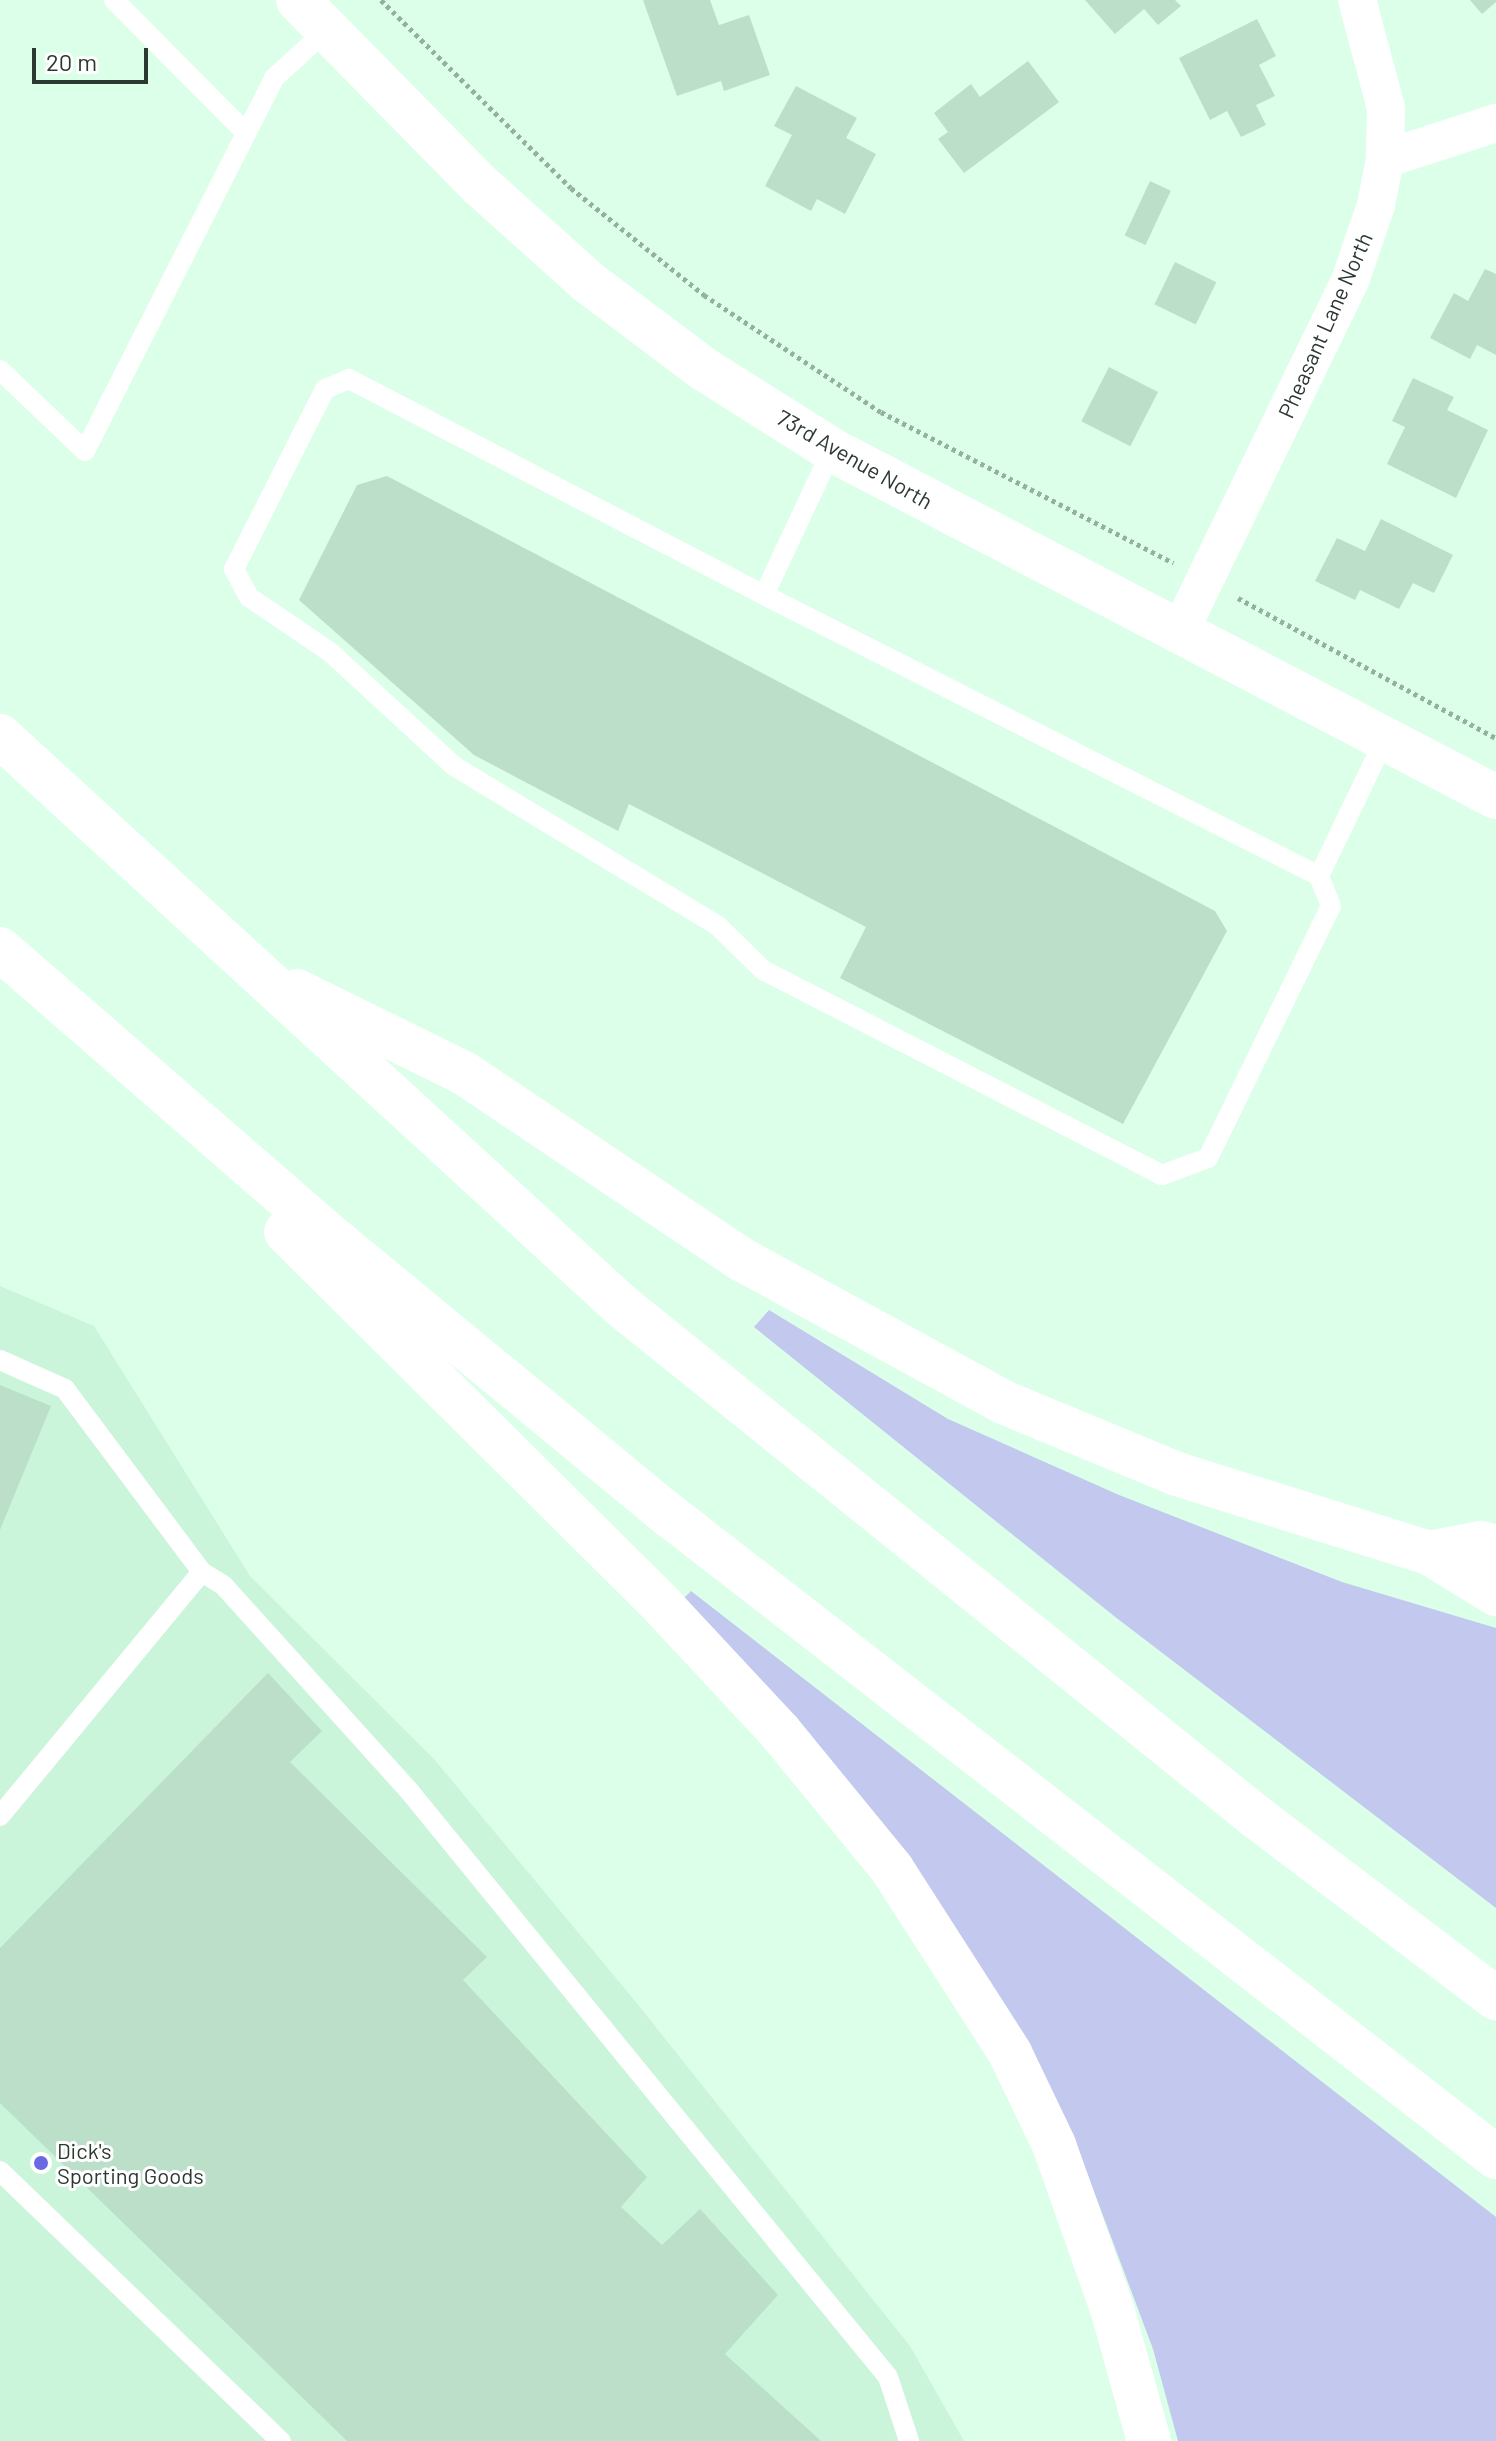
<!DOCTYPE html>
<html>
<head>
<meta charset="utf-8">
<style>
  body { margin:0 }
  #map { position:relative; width:1496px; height:2441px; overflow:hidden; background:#dbffe9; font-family:Barlow,sans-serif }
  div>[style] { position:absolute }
  .built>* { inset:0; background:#caf5db }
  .green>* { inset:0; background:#c2c8ee }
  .building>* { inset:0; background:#bcdfca; transform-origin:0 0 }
  .path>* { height:5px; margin-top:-2.5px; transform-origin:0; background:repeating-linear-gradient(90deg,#96b0a0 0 4px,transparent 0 8px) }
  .lane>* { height:20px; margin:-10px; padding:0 10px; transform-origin:10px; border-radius:10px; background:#fff }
  .street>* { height:38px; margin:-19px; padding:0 19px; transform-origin:19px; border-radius:19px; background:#fff }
  .secondary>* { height:44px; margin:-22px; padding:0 22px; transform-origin:22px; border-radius:22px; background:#fff }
  .highway>* { height:44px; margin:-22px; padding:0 22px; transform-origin:22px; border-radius:22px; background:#fff }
  .dots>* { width:22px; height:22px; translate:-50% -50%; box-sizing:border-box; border:4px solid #fff; border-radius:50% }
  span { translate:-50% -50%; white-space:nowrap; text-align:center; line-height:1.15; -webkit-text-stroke:6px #fff; paint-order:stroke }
  .street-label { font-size:22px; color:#2c3931 }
  .poi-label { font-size:22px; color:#2c3931 }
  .left { translate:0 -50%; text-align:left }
  .scale { position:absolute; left:32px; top:48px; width:116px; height:36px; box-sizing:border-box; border:4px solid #2c3931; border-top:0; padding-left:10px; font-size:24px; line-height:28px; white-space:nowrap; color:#2c3931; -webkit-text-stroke:6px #fff; paint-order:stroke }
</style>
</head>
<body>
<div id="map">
  <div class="built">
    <i style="clip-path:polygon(0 1286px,94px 1326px,250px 1576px,434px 1759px,631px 1996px,910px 2346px,964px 2441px,0 2441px)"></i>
  </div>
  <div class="green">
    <i style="clip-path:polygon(769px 1310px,948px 1419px,1119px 1495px,1342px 1582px,1496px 1628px,1496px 1908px,1114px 1616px,754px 1327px)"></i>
    <i style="clip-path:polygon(691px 1591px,1496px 2217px,1496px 2441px,1178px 2441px,1153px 2349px,1075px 2141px,679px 1603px)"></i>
  </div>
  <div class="building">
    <i style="clip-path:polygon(643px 0,710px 0,719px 25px,749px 15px,770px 75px,724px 91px,721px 81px,677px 96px)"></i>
    <i style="clip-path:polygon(1085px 0,1175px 0,1181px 6px,1158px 25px,1144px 9px,1115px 34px)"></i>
    <i style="clip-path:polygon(1470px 0,1496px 0,1496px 2px,1482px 14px)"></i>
    <i style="clip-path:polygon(1257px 19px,1276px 56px,1259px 65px,1275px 96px,1256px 105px,1266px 125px,1241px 137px,1227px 111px,1210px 120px,1179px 58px)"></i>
    <i style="clip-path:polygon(1028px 61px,1059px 102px,964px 173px,938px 139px,948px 132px,934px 113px,971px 84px,980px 97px)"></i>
    <i style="clip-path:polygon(796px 86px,857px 118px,846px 138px,876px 154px,845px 214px,817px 199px,811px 211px,765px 186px,792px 135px,774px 126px)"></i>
    <i style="left:1150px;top:181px;width:23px;height:60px;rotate:25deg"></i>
    <i style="left:1175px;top:262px;width:46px;height:47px;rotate:26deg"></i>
    <i style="clip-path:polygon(1485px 269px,1496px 274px,1496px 355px,1477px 345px,1470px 359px,1430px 338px,1454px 293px,1468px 301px)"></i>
    <i style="left:1109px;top:367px;width:55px;height:61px;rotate:27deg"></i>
    <i style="clip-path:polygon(1413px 378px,1454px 397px,1447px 410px,1488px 430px,1456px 498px,1387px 464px,1405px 427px,1392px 421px)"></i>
    <i style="clip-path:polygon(387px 476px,1215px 911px,1227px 931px,1123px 1124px,840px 978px,866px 927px,629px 804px,618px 831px,474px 755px,299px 600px,357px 485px)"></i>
    <i style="clip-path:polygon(1381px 519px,1453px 555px,1434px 593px,1413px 583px,1399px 609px,1360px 590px,1355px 600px,1315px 581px,1337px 538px,1365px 551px)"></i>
    <i style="clip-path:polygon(0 1385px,51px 1406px,0 1530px)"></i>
    <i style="clip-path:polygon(268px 1673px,322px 1731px,290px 1762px,487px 1957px,463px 1980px,647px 2177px,621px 2207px,662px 2245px,700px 2209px,778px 2295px,725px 2354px,821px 2441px,347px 2441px,0 2103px,0 1948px)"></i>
  </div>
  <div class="path">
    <i style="left:381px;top:0;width:267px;rotate:44.7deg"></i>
    <i style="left:571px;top:188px;width:171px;rotate:38.8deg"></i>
    <i style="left:704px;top:295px;width:212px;rotate:33.5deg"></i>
    <i style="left:881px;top:412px;width:329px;rotate:27.3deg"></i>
    <i style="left:1238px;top:598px;width:294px;rotate:28.5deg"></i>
  </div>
  <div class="lane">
    <i style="left:114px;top:0;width:187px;rotate:45.2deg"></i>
    <i style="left:0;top:370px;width:117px;rotate:43.6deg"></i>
    <i style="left:85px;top:451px;width:418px;rotate:-63.1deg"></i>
    <i style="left:274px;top:78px;width:72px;rotate:-42.2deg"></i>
    <i style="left:832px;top:450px;width:160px;rotate:115.1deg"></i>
    <i style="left:764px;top:595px;width:622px;rotate:26.85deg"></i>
    <i style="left:1319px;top:876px;width:152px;rotate:-64.3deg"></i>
    <i style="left:764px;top:595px;width:468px;rotate:-152.5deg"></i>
    <i style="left:349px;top:379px;width:26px;rotate:157deg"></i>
    <i style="left:325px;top:389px;width:202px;rotate:116.8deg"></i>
    <i style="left:234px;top:569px;width:32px;rotate:62deg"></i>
    <i style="left:249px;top:597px;width:98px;rotate:34.2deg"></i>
    <i style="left:330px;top:652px;width:168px;rotate:42.6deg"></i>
    <i style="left:454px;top:766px;width:307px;rotate:31.2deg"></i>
    <i style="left:717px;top:925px;width:64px;rotate:44.4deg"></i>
    <i style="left:763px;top:970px;width:449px;rotate:27.2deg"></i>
    <i style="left:1162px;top:1175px;width:49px;rotate:-20.3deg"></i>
    <i style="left:1208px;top:1158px;width:280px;rotate:-64deg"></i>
    <i style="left:1331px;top:906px;width:32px;rotate:-112deg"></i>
    <i style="left:0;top:1360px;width:71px;rotate:24deg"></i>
    <i style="left:65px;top:1389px;width:229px;rotate:53.2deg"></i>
    <i style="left:202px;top:1572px;width:26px;rotate:32deg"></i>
    <i style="left:224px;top:1586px;width:278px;rotate:47.9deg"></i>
    <i style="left:410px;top:1792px;width:755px;rotate:50.75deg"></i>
    <i style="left:888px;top:2377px;width:67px;rotate:71.8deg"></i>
    <i style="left:0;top:1816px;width:317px;rotate:-50.4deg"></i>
    <i style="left:0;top:2171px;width:390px;rotate:43.9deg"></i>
  </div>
  <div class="street">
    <i style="left:1385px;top:159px;width:117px;rotate:-18deg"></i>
    <i style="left:1179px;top:633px;width:391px;rotate:-64.1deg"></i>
    <i style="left:1350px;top:281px;width:80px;rotate:-71.1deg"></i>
    <i style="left:1376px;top:205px;width:47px;rotate:-78.9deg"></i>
    <i style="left:1385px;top:159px;width:51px;rotate:-88.9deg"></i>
    <i style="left:1386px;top:108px;width:112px;rotate:-105deg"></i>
  </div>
  <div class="secondary">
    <i style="left:298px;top:0;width:260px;rotate:45.5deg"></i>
    <i style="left:480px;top:185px;width:145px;rotate:41.9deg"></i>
    <i style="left:588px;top:282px;width:145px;rotate:36.9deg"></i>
    <i style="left:704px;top:369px;width:151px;rotate:32.3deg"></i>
    <i style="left:832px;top:450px;width:749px;rotate:27.59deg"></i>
  </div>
  <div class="highway">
    <i style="left:0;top:736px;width:845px;rotate:42.51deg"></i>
    <i style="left:623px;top:1307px;width:816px;rotate:38.84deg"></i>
    <i style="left:1259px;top:1819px;width:297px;rotate:37.1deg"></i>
    <i style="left:0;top:949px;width:444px;rotate:41deg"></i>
    <i style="left:335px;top:1240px;width:433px;rotate:39.5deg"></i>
    <i style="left:669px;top:1515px;width:1047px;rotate:37.82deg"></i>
    <i style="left:297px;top:991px;width:186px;rotate:26.2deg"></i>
    <i style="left:464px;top:1073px;width:334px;rotate:33.9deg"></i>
    <i style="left:741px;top:1259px;width:298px;rotate:28.6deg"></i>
    <i style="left:1003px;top:1402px;width:188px;rotate:22.5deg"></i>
    <i style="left:1177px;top:1474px;width:264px;rotate:17.4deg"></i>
    <i style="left:1429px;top:1553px;width:79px;rotate:31.5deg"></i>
    <i style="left:286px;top:1232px;width:524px;rotate:44.77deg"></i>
    <i style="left:658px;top:1601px;width:179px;rotate:47deg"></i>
    <i style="left:780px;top:1732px;width:177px;rotate:50.7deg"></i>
    <i style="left:892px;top:1869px;width:219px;rotate:57.3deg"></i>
    <i style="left:1010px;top:2053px;width:102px;rotate:64.4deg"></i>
    <i style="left:1054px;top:2145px;width:177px;rotate:70.5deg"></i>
    <i style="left:1113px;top:2312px;width:134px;rotate:74.4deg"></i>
    <i style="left:1429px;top:1553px;width:53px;rotate:-10.9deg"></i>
    <i style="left:1481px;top:1543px;width:16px;rotate:15deg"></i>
  </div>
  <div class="dots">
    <i style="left:41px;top:2163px;background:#696ae3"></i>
  </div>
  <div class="street-label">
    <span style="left:1325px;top:325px;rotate:-66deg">Pheasant Lane North</span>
    <span style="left:855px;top:459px;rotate:30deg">73rd Avenue North</span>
  </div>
  <div class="poi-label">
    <span class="left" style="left:57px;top:2163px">Dick's<br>Sporting Goods</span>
  </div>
  <div class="scale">20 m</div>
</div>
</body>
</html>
